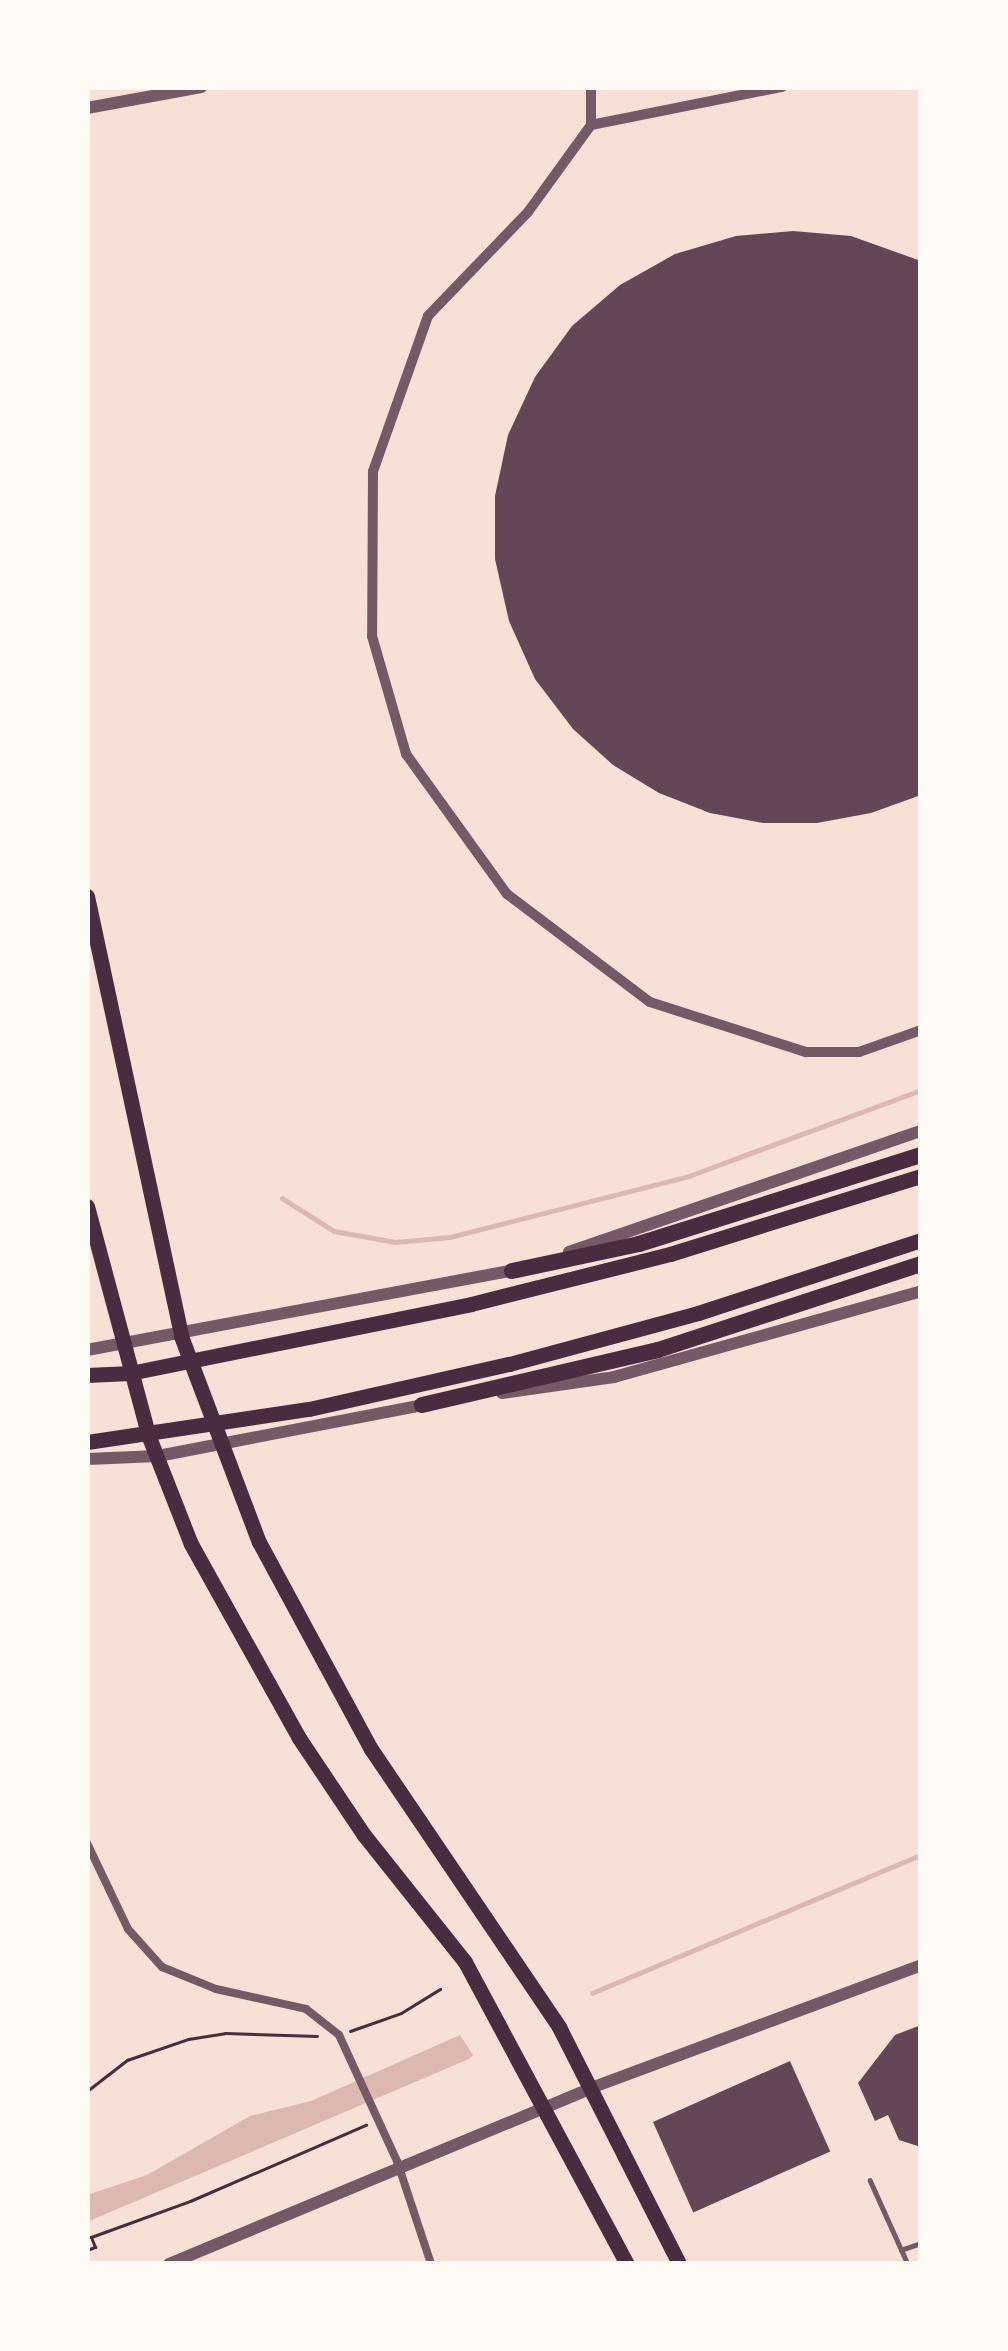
<!DOCTYPE html>
<html>
<head>
<meta charset="utf-8">
<style>
  body { margin:0 }
  #map { position:relative; width:1008px; height:2351px; overflow:hidden; background:#f7e1d7; font-family:"Alegreya Sans",sans-serif }
  div>[style] { position:absolute }
  .water>* { inset:0; background:#dcb8b0 }
  .stream>* { height:4.5px; margin:-2.25px; padding:0 2.25px; transform-origin:2.25px; border-radius:2.25px; background:#dcb8b0 }
  .building>* { inset:0; background:#644757; transform-origin:0 0 }
  .path>* { height:3px; margin:-1.5px; padding:0 1.5px; transform-origin:1.5px; border-radius:1.5px; background:#4a2c40 }
  .service>* { height:4.5px; margin:-2.25px; padding:0 2.25px; transform-origin:2.25px; border-radius:2.25px; background:#755966 }
  .pedestrian>* { height:8px; margin:-4px; padding:0 4px; transform-origin:4px; border-radius:4px; background:#755966 }
  .minor>* { height:10px; margin:-5px; padding:0 5px; transform-origin:5px; border-radius:5px; background:#755966 }
  .tertiary>* { height:12px; margin:-6px; padding:0 6px; transform-origin:6px; border-radius:6px; background:#755966 }
  .primary>* { height:15px; margin:-7.5px; padding:0 7.5px; transform-origin:7.5px; border-radius:7.5px; background:#4a2c40 }
  .trunk>* { height:16px; margin:-8px; padding:0 8px; transform-origin:8px; border-radius:8px; background:#4a2c40 }
  span { translate:-50% -50%; white-space:nowrap; text-align:center; line-height:1.15; -webkit-text-stroke:12px #fffaf5; paint-order:stroke }
  .frame { position:absolute; inset:0; border:90px solid #fffaf5; pointer-events:none }
</style>
</head>
<body>
<div id="map">
  <div class="water">
    <i style="clip-path:polygon(460px 2035px,473px 2055px,469px 2059px,87px 2222px,87px 2195px,147px 2175px,250px 2116px,311px 2101px)"></i>
  </div>
  <div class="stream">
    <i style="left:282px;top:1198px;width:62px;rotate:32.4deg"></i>
    <i style="left:334px;top:1231px;width:62px;rotate:10.2deg"></i>
    <i style="left:395px;top:1242px;width:55px;rotate:-5.2deg"></i>
    <i style="left:450px;top:1237px;width:244px;rotate:-14.3deg"></i>
    <i style="left:686px;top:1177px;width:251px;rotate:-20.3deg"></i>
    <i style="left:592px;top:1993px;width:357px;rotate:-22.8deg"></i>
  </div>
  <div class="building">
    <i style="clip-path:polygon(793px 231px,851px 236px,921px 261px,921px 795px,871px 813px,817px 823px,763px 823px,710px 813px,659px 793px,613px 765px,573px 729px,535px 679px,509px 621px,495px 559px,495px 496px,508px 435px,535px 377px,572px 326px,620px 285px,675px 254px,736px 236px)"></i>
    <i style="clip-path:polygon(921px 2025px,921px 2147px,899px 2140px,888px 2115px,875px 2121px,858px 2083px,895px 2035px)"></i>
    <i style="left:790px;top:2061px;width:99px;height:150px;rotate:66deg"></i>
  </div>
  <div class="path">
    <i style="left:350px;top:2031px;width:54px;rotate:-19.4deg"></i>
    <i style="left:401px;top:2013px;width:46px;rotate:-31.6deg"></i>
    <i style="left:87px;top:2091px;width:51px;rotate:-37.8deg"></i>
    <i style="left:127px;top:2060px;width:65px;rotate:-19deg"></i>
    <i style="left:188px;top:2039px;width:37px;rotate:-9deg"></i>
    <i style="left:225px;top:2033px;width:92px;rotate:1.9deg"></i>
    <i style="left:87px;top:2250px;width:9px;rotate:-21deg"></i>
    <i style="left:95px;top:2247px;width:11px;rotate:-112deg"></i>
    <i style="left:91px;top:2237px;width:105px;rotate:-20deg"></i>
    <i style="left:190px;top:2201px;width:192px;rotate:-23.4deg"></i>
  </div>
  <div class="service">
    <i style="left:870px;top:2180px;width:92px;rotate:65.7deg"></i>
    <i style="left:901px;top:2250px;width:21px;rotate:-19deg"></i>
  </div>
  <div class="pedestrian">
    <i style="left:87px;top:1843px;width:95px;rotate:64.5deg"></i>
    <i style="left:128px;top:1929px;width:51px;rotate:48.2deg"></i>
    <i style="left:162px;top:1967px;width:58px;rotate:22.2deg"></i>
    <i style="left:216px;top:1989px;width:92px;rotate:12.5deg"></i>
    <i style="left:306px;top:2009px;width:42px;rotate:38.2deg"></i>
    <i style="left:339px;top:2035px;width:139px;rotate:65.3deg"></i>
    <i style="left:397px;top:2161px;width:108px;rotate:71.7deg"></i>
  </div>
  <div class="minor">
    <i style="left:591px;top:87px;width:38px;rotate:90deg"></i>
    <i style="left:591px;top:125px;width:107px;rotate:125.9deg"></i>
    <i style="left:528px;top:212px;width:144px;rotate:133.9deg"></i>
    <i style="left:428px;top:316px;width:164px;rotate:109.5deg"></i>
    <i style="left:373px;top:471px;width:165px;rotate:90.3deg"></i>
    <i style="left:372px;top:636px;width:123px;rotate:73.9deg"></i>
    <i style="left:406px;top:754px;width:173px;rotate:54.2deg"></i>
    <i style="left:507px;top:894px;width:179px;rotate:37.1deg"></i>
    <i style="left:650px;top:1002px;width:164px;rotate:17.8deg"></i>
    <i style="left:806px;top:1052px;width:53px"></i>
    <i style="left:859px;top:1052px;width:66px;rotate:-19.5deg"></i>
    <i style="left:591px;top:125px;width:195px;rotate:-11.3deg"></i>
  </div>
  <div class="tertiary">
    <i style="left:87px;top:108px;width:116px;rotate:-10.4deg"></i>
    <i style="left:569px;top:1252px;width:372px;rotate:-19deg"></i>
    <i style="left:87px;top:1350px;width:436px;rotate:-10.6deg"></i>
    <i style="left:502px;top:1393px;width:113px;rotate:-8.1deg"></i>
    <i style="left:614px;top:1377px;width:319px;rotate:-15.6deg"></i>
    <i style="left:87px;top:1459px;width:71px;rotate:-2.4deg"></i>
    <i style="left:158px;top:1456px;width:276px;rotate:-10.9deg"></i>
    <i style="left:169px;top:2264px;width:457px;rotate:-22.6deg"></i>
    <i style="left:591px;top:2088px;width:352px;rotate:-20.4deg"></i>
  </div>
  <div class="primary">
    <i style="left:87px;top:896px;width:450px;rotate:77.9deg"></i>
    <i style="left:181px;top:1336px;width:220px;rotate:69.3deg"></i>
    <i style="left:259px;top:1542px;width:235px;rotate:61.6deg"></i>
    <i style="left:371px;top:1749px;width:336px;rotate:55.9deg"></i>
    <i style="left:559px;top:2027px;width:266px;rotate:63.1deg"></i>
    <i style="left:87px;top:1206px;width:239px;rotate:75deg"></i>
    <i style="left:149px;top:1437px;width:115px;rotate:68.6deg"></i>
    <i style="left:191px;top:1544px;width:222px;rotate:60.9deg"></i>
    <i style="left:299px;top:1738px;width:117px;rotate:56.2deg"></i>
    <i style="left:364px;top:1835px;width:162px;rotate:51.5deg"></i>
    <i style="left:465px;top:1962px;width:343px;rotate:61.8deg"></i>
    <i style="left:87px;top:1375px;width:43px;rotate:-2.7deg"></i>
    <i style="left:130px;top:1373px;width:348px;rotate:-11.4deg"></i>
    <i style="left:471px;top:1304px;width:205px;rotate:-14.1deg"></i>
    <i style="left:670px;top:1254px;width:263px;rotate:-17.3deg"></i>
    <i style="left:87px;top:1442px;width:224px;rotate:-8.5deg"></i>
    <i style="left:309px;top:1409px;width:205px;rotate:-12.7deg"></i>
    <i style="left:509px;top:1364px;width:196px;rotate:-15.1deg"></i>
    <i style="left:698px;top:1313px;width:235px;rotate:-18.1deg"></i>
  </div>
  <div class="trunk">
    <i style="left:512px;top:1271px;width:130px;rotate:-12deg"></i>
    <i style="left:639px;top:1244px;width:296px;rotate:-17.5deg"></i>
    <i style="left:422px;top:1405px;width:242px;rotate:-13.1deg"></i>
    <i style="left:658px;top:1350px;width:277px;rotate:-18.1deg"></i>
  </div>
  <div class="frame"></div>
</div>
</body>
</html>
